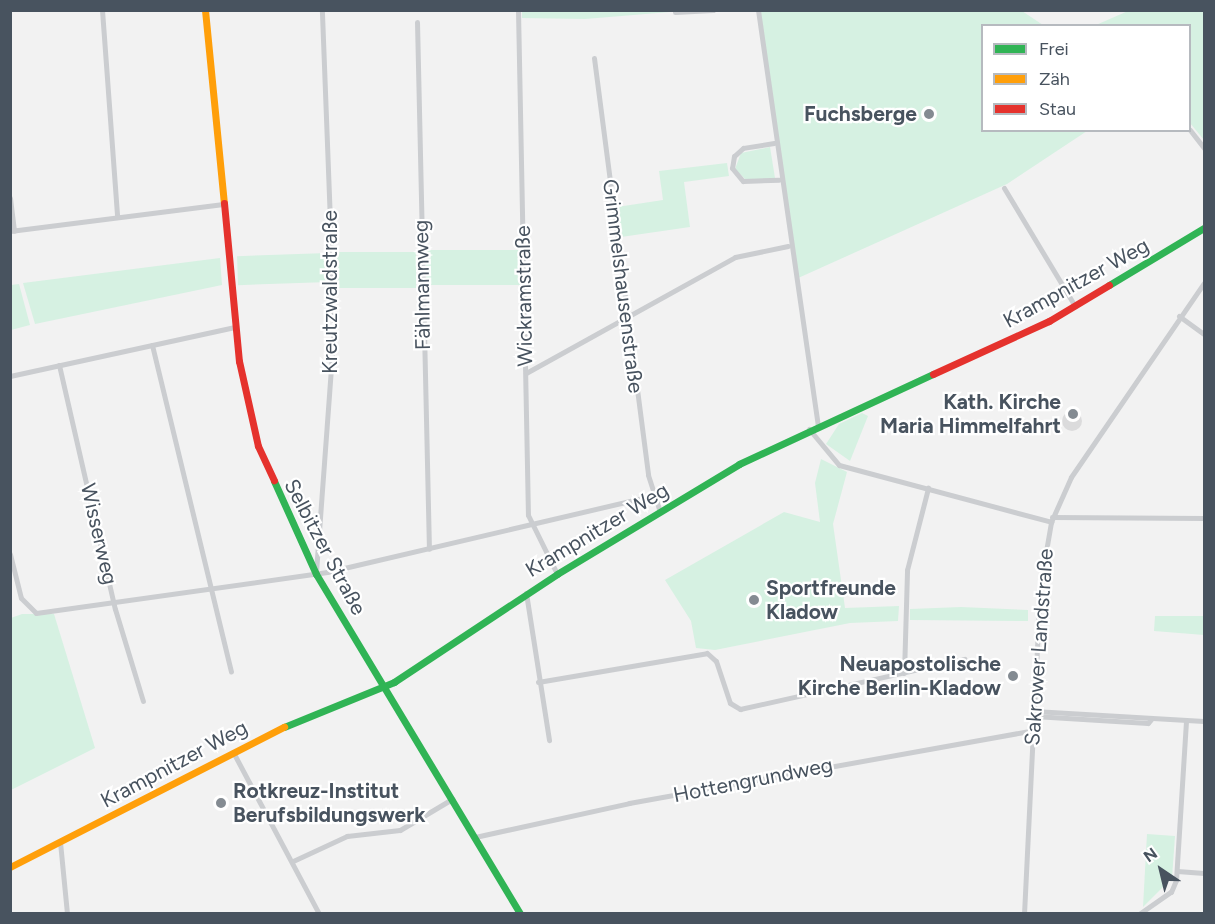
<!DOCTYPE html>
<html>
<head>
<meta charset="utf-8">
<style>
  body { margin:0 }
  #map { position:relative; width:1215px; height:924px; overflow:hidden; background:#f2f2f2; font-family:Figtree,sans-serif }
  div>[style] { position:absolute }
  .green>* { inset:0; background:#d6f1e2; transform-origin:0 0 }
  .building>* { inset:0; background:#dbdbdc }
  .round { border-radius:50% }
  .street>* { height:5px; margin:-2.5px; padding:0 2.5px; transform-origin:2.5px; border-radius:2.5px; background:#cbcdd0 }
  .fast>* { height:7px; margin:-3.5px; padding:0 3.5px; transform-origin:3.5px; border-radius:3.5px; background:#30b455 }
  .slow>* { height:7px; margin:-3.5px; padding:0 3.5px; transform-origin:3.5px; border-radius:3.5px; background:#ff9f0a }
  .jam>* { height:7px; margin:-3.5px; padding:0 3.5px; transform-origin:3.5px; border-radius:3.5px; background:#e5322d }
  .dots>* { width:16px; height:16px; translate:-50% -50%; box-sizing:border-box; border:3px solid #fff; border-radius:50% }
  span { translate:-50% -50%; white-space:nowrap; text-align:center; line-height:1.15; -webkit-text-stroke:4.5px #fff; paint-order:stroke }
  .poi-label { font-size:21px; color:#48535f; font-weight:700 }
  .right { translate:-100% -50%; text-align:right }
  .left { translate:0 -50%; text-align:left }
  .street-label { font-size:21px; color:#48535f }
  .frame { position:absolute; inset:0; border:12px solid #48535f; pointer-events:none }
  .legend { position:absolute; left:981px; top:24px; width:210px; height:108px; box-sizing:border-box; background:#fff; border:2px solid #b6babf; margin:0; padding:8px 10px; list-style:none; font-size:18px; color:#48535f }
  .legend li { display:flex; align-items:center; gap:12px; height:30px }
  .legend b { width:30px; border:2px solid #b6babf }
  .north { position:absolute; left:1131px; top:840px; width:60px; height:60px; -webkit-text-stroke:4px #fff; paint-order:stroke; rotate:325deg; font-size:16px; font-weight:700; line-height:24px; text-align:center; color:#48535f }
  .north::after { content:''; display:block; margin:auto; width:21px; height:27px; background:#48535f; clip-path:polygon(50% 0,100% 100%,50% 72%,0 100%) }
</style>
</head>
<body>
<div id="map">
  <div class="green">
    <i style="clip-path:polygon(522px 11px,682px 11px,585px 19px,522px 18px)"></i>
    <i style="clip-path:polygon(760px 11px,1022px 11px,1043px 25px,982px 26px,982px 130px,1087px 131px,1007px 184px,796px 279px)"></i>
    <i style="clip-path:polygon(1128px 11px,1204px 11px,1204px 140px,1190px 123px,1190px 26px,1096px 25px)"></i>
    <i style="clip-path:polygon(770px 147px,775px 178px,747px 181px,735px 169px,741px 153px)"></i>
    <i style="clip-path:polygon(727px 163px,729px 176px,684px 182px,690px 227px,621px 237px,617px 207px,663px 200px,659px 171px)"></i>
    <i style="left:520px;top:250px;width:35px;height:94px;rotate:90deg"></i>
    <i style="left:416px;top:252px;width:36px;height:79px;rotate:90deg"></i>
    <i style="left:328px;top:253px;width:29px;height:91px;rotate:88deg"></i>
    <i style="clip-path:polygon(220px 258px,222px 285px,35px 324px,23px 283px)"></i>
    <i style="clip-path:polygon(19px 284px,30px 325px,11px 330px,11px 285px)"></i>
    <i style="clip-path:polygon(862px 413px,868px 416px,850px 461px,826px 444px,839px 424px)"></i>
    <i style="clip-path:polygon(821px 459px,847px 472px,833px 524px,845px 608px,899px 606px,898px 621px,850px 623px,715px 650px,696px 648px,691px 621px,665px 580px,784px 512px,820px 522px,815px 483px)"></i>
    <i style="clip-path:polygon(961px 607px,1028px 610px,1028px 621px,910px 620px,910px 609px)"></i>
    <i style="clip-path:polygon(22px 614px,54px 614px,95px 748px,11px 790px,11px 618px)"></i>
    <i style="clip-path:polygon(1155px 616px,1204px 616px,1204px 635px,1154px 631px)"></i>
    <i style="clip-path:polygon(1147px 834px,1175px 836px,1172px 878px,1143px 907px)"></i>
  </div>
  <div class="building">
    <i class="round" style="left:1062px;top:411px;width:20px;height:20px"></i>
  </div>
  <div class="street">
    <i style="left:102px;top:10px;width:206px;rotate:85.8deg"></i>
    <i style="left:518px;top:10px;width:505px;rotate:88.87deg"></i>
    <i style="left:528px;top:515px;width:66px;rotate:63.8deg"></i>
    <i style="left:758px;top:10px;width:419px;rotate:81.8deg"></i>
    <i style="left:675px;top:12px;width:38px;rotate:-3deg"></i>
    <i style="left:417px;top:22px;width:527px;rotate:88.7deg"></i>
    <i style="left:594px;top:58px;width:420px;rotate:82.6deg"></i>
    <i style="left:648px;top:475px;width:38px;rotate:72deg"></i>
    <i style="left:1190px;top:130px;width:23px;rotate:52deg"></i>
    <i style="left:774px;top:143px;width:31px;rotate:171deg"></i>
    <i style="left:743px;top:148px;width:12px;rotate:138deg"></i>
    <i style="left:734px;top:156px;width:12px;rotate:99deg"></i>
    <i style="left:732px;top:168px;width:17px;rotate:50deg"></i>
    <i style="left:743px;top:181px;width:36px;rotate:-2deg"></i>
    <i style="left:1004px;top:188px;width:138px;rotate:59deg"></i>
    <i style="left:10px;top:198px;width:33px;rotate:83deg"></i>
    <i style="left:10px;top:231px;width:215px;rotate:-7.2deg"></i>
    <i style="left:1179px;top:316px;width:31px;rotate:36deg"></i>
    <i style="left:152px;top:345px;width:336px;rotate:76.4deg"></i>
    <i style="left:59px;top:365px;width:250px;rotate:77.1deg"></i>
    <i style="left:115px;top:609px;width:96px;rotate:73.1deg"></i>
    <i style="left:526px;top:373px;width:239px;rotate:-29deg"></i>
    <i style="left:735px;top:257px;width:54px;rotate:-11.7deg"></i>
    <i style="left:10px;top:376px;width:230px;rotate:-12.3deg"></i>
    <i style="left:809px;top:429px;width:47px;rotate:50.2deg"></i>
    <i style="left:839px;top:465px;width:220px;rotate:15deg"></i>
    <i style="left:1052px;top:517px;width:152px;rotate:0.4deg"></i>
    <i style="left:10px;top:554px;width:45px;rotate:76deg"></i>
    <i style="left:21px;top:598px;width:21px;rotate:45deg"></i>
    <i style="left:36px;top:613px;width:294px;rotate:-8deg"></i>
    <i style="left:327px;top:572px;width:334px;rotate:-13.2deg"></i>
    <i style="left:316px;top:572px;width:247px;rotate:-85.8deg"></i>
    <i style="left:334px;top:326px;width:316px;rotate:-92.2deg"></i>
    <i style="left:526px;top:593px;width:149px;rotate:81.1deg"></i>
    <i style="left:904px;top:673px;width:103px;rotate:-88.3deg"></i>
    <i style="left:907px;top:570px;width:85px;rotate:-75.6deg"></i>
    <i style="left:538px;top:682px;width:171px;rotate:-9.7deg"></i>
    <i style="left:707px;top:653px;width:12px;rotate:42deg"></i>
    <i style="left:716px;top:661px;width:44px;rotate:71.6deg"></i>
    <i style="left:730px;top:703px;width:12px;rotate:31deg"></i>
    <i style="left:740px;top:709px;width:230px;rotate:-12.6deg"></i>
    <i style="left:1034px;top:711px;width:170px;rotate:3.4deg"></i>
    <i style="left:1034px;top:716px;width:114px;rotate:3.5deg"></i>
    <i style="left:1148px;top:723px;width:6px;rotate:-51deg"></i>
    <i style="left:233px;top:752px;width:183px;rotate:62deg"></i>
    <i style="left:475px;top:837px;width:158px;rotate:-12.4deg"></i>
    <i style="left:629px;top:803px;width:411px;rotate:-10.2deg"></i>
    <i style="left:60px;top:842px;width:72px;rotate:84.4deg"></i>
    <i style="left:293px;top:861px;width:60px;rotate:-24.8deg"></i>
    <i style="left:347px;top:836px;width:53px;rotate:-6.5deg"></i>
    <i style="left:400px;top:830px;width:61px;rotate:-30.8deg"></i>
    <i style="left:1177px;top:871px;width:27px;rotate:4deg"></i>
    <i style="left:1024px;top:914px;width:328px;rotate:-87.2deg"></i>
    <i style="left:1040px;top:586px;width:65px;rotate:-80.2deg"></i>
    <i style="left:1051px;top:522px;width:49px;rotate:-66deg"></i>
    <i style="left:1071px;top:477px;width:235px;rotate:-55.6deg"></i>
    <i style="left:1139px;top:914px;width:39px;rotate:-35deg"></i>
    <i style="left:1171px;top:892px;width:13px;rotate:-67deg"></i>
    <i style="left:1176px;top:880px;width:160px;rotate:-86.4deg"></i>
  </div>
  <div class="fast">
    <i style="left:1109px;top:285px;width:111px;rotate:-31deg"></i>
    <i style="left:274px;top:481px;width:102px;rotate:65.7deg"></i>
    <i style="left:316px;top:574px;width:397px;rotate:59deg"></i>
    <i style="left:284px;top:727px;width:119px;rotate:-22.2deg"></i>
    <i style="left:394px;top:682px;width:196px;rotate:-33.5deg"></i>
    <i style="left:557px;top:574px;width:213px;rotate:-31.1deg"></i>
    <i style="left:739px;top:464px;width:214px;rotate:-24.9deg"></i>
  </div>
  <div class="slow">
    <i style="left:205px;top:10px;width:194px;rotate:84.4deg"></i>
    <i style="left:10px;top:867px;width:308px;rotate:-27.1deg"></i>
  </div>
  <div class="jam">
    <i style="left:224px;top:203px;width:159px;rotate:84.6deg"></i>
    <i style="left:239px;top:361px;width:87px;rotate:77.4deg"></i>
    <i style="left:258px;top:446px;width:38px;rotate:65deg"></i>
    <i style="left:933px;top:374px;width:128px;rotate:-24.6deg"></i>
    <i style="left:1049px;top:321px;width:70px;rotate:-31deg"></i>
  </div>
  <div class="dots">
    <i style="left:929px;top:114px;background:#848b92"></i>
    <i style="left:1073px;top:414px;background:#848b92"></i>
    <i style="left:754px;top:600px;background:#848b92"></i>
    <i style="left:1013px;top:676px;background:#848b92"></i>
    <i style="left:221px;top:803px;background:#848b92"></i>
  </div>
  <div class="poi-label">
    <span class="right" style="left:917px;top:114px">Fuchsberge</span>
    <span class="right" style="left:1061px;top:414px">Kath. Kirche<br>Maria Himmelfahrt</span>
    <span class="left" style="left:766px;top:600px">Sportfreunde<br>Kladow</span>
    <span class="right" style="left:1001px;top:676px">Neuapostolische<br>Kirche Berlin-Kladow</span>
    <span class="left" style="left:233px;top:803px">Rotkreuz-Institut<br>Berufsbildungswerk</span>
  </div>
  <div class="street-label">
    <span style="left:1076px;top:283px;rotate:-29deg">Krampnitzer Weg</span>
    <span style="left:422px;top:285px;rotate:-91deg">Fählmannweg</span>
    <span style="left:623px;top:286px;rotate:83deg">Grimmelshausenstraße</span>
    <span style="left:330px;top:292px;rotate:-90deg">Kreutzwaldstraße</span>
    <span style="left:524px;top:296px;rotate:-91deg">Wickramstraße</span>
    <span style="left:597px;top:530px;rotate:-31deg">Krampnitzer Weg</span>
    <span style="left:99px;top:534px;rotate:77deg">Wisserweg</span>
    <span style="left:325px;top:547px;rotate:62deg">Selbitzer Straße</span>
    <span style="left:1039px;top:647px;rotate:-86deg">Sakrower Landstraße</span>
    <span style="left:174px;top:764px;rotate:-28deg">Krampnitzer Weg</span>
    <span style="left:753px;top:780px;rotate:-11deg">Hottengrundweg</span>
  </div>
  <div class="frame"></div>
  <ul class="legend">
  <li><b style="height:8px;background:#30b455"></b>Frei</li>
  <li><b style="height:8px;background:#ff9f0a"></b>Zäh</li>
  <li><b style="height:8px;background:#e5322d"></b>Stau</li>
  </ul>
  <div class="north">N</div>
</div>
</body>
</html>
